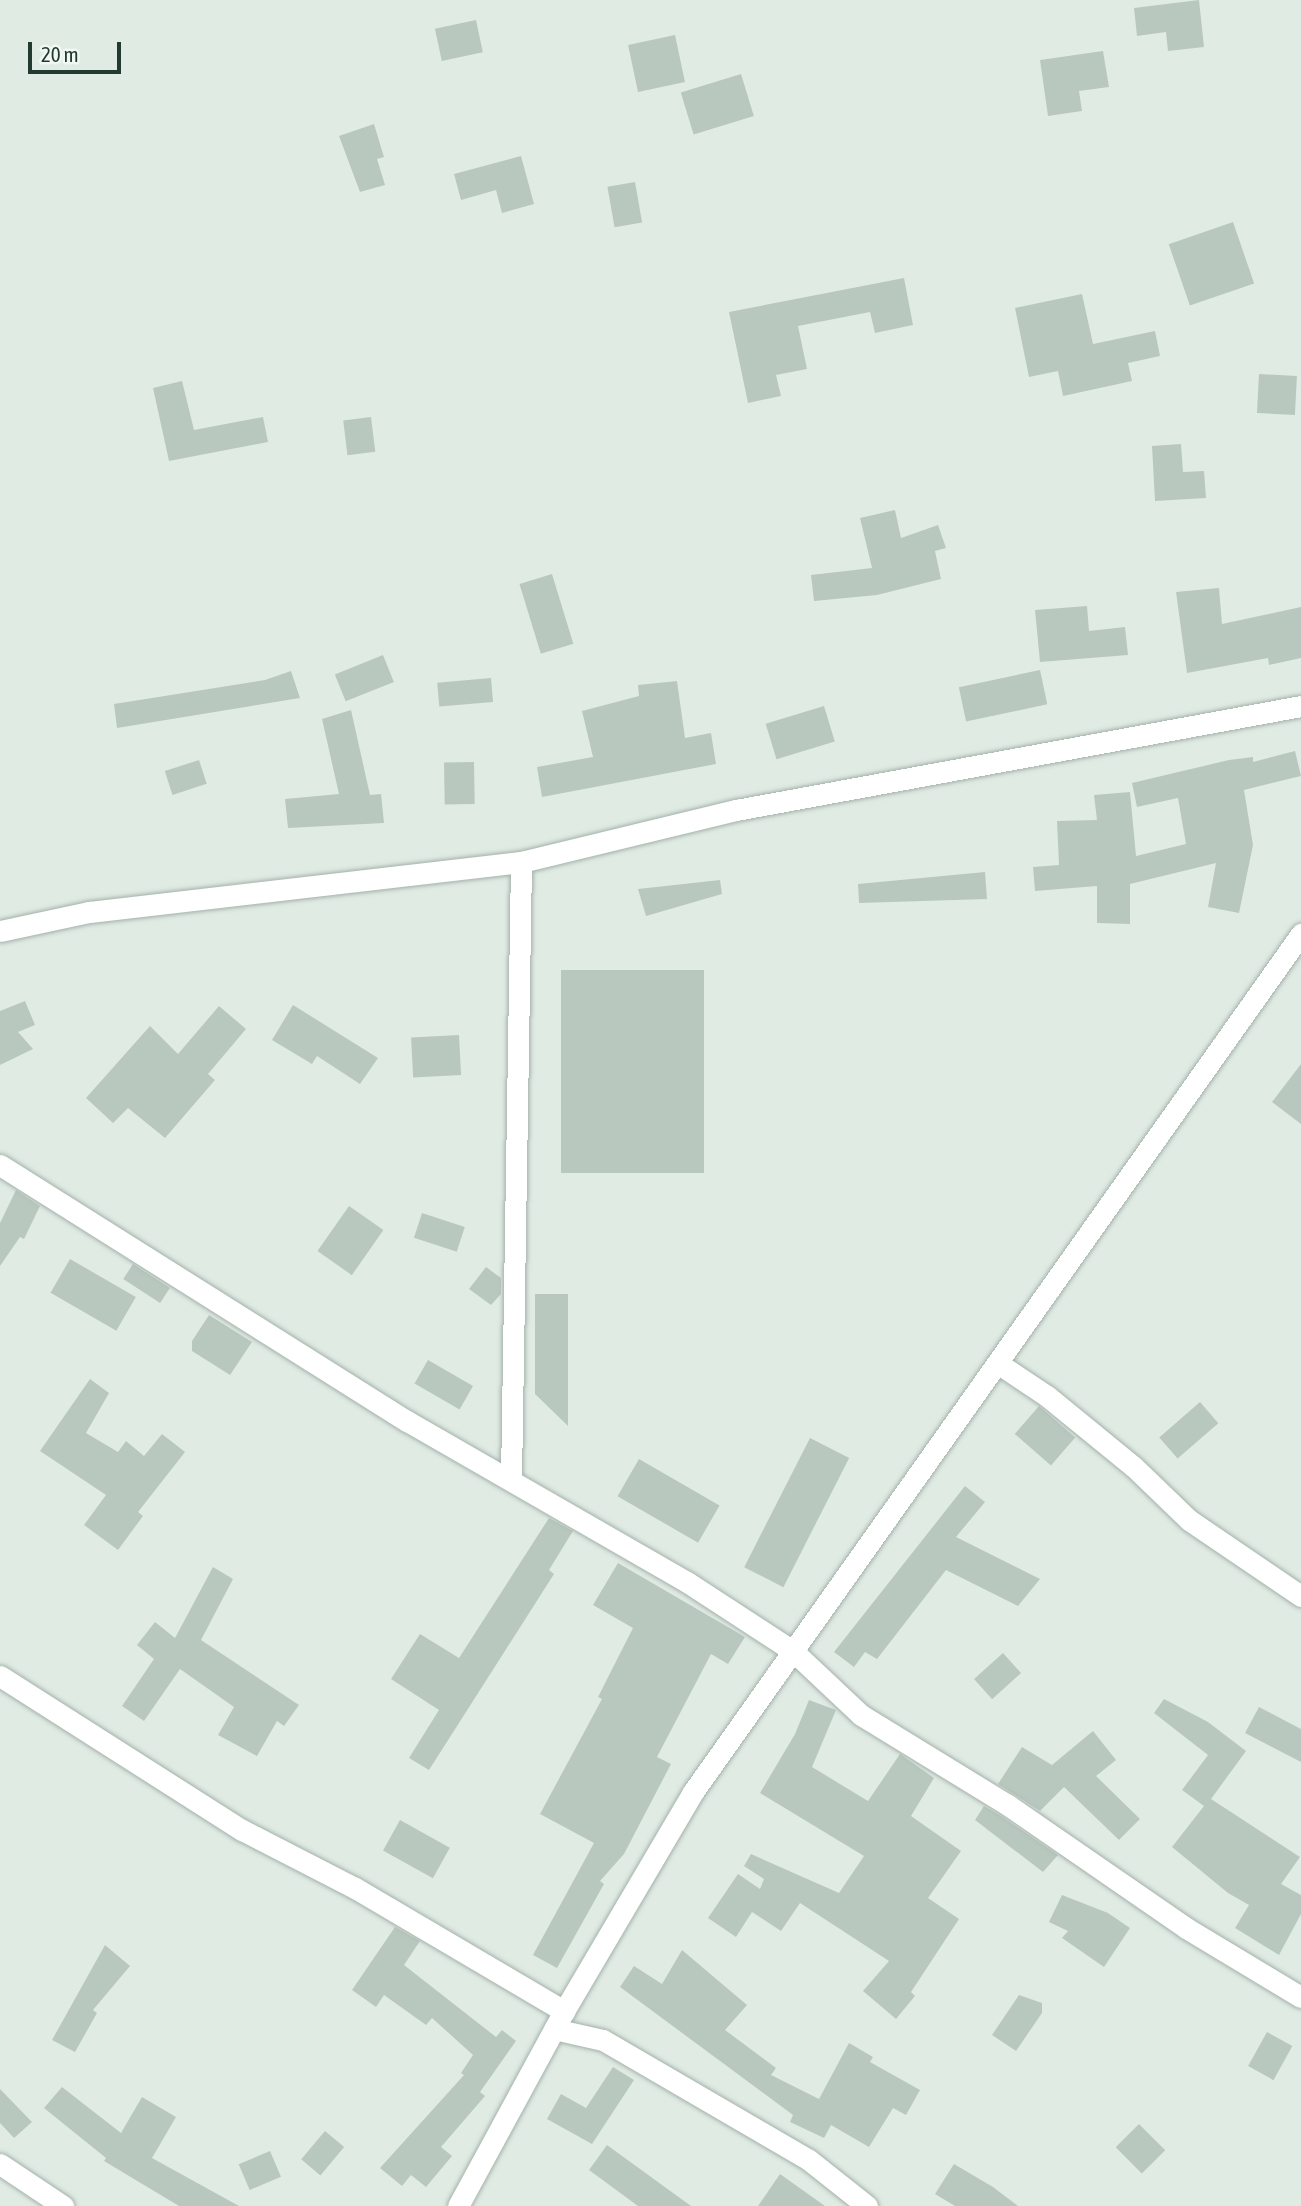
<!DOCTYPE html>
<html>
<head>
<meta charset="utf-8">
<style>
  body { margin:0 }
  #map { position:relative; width:1301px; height:2206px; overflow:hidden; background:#e0ebe4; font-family:"Asap Condensed",sans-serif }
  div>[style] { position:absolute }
  .building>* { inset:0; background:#b9c8bf; transform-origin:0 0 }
  .roads { filter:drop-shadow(0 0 2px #a3b2aa) drop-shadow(0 0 2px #a3b2aa) }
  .minor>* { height:21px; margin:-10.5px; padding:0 10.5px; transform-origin:10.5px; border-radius:10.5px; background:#fff }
  .tertiary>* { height:21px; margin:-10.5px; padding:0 10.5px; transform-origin:10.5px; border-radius:10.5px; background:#fff }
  span { translate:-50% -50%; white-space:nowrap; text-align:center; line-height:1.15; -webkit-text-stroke:5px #f1f7f3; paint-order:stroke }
  .scale { position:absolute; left:28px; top:42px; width:93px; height:32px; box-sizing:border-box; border:4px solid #223a2f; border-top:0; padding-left:9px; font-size:21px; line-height:24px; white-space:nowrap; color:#223a2f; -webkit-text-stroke:5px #f1f7f3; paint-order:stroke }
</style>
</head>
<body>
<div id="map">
  <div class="building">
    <i style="clip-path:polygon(1199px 0,1204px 47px,1168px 51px,1166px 32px,1137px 36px,1134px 8px)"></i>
    <i style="left:476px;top:20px;width:33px;height:42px;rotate:78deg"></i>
    <i style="left:675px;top:35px;width:48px;height:48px;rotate:78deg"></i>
    <i style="clip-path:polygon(1103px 51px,1109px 87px,1079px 91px,1082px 111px,1048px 116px,1040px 60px)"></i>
    <i style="left:741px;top:74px;width:44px;height:63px;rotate:73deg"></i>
    <i style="clip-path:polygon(374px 124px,384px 157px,377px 159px,385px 185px,360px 192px,339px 136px)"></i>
    <i style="clip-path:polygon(521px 156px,534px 204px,502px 213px,496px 190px,461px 200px,454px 174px)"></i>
    <i style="left:635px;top:182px;width:41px;height:28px;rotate:80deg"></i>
    <i style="left:1233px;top:222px;width:65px;height:68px;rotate:71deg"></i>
    <i style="clip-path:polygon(904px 278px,913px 325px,875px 333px,870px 312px,798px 326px,807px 369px,776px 375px,781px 396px,748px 403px,729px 312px)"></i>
    <i style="clip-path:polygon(1082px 294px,1093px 344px,1155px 331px,1160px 356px,1128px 363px,1132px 381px,1063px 396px,1058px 371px,1029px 377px,1015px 308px)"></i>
    <i style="left:1259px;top:374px;width:38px;height:39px;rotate:3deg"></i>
    <i style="clip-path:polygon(182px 381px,194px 430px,263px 417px,268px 442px,169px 461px,153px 388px)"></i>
    <i style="left:371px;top:417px;width:35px;height:28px;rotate:83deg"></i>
    <i style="clip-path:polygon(1181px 444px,1183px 472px,1204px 471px,1206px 498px,1155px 501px,1152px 446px)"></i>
    <i style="clip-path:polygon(895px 510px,901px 538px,938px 525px,946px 548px,935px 551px,941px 579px,877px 595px,814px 601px,811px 575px,872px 568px,860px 518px)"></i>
    <i style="left:552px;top:574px;width:73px;height:34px;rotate:73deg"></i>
    <i style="clip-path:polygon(1219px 588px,1222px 624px,1301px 607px,1301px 658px,1269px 665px,1268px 658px,1187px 673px,1176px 592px)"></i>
    <i style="clip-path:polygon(1087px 606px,1089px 631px,1125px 627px,1128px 655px,1040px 662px,1035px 610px)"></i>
    <i style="left:383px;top:655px;width:29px;height:52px;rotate:68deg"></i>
    <i style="left:1040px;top:670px;width:35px;height:83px;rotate:78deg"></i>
    <i style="clip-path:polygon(291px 671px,300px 698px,117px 728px,114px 704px,265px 680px)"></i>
    <i style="left:491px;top:678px;width:24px;height:54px;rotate:85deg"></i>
    <i style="clip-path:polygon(677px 681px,685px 738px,711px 733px,716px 764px,542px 797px,537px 767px,593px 757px,582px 711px,639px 696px,638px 685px)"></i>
    <i style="left:824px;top:706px;width:37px;height:61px;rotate:73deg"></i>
    <i style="clip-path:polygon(351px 710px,370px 795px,381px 794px,384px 823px,288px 828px,285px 799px,339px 794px,322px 719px)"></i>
    <i style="clip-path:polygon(1295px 751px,1301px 776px,1244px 790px,1253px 845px,1239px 913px,1208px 907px,1216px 863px,1130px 884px,1130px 924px,1097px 923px,1097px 886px,1035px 891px,1033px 867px,1059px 865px,1057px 821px,1097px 820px,1094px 795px,1130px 792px,1136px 856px,1186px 844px,1178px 798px,1137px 807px,1132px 783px,1229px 760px,1253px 757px,1253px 762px)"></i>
    <i style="left:199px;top:760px;width:25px;height:36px;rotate:72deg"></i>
    <i style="left:474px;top:762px;width:42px;height:30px;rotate:89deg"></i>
    <i style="clip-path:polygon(985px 872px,987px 899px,859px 903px,858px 884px)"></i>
    <i style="clip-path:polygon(720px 880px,722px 894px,646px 916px,638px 889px)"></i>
    <i style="left:704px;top:970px;width:203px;height:143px;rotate:90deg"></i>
    <i style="clip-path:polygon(25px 1001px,35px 1025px,18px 1032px,33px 1049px,0 1065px,0 1011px)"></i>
    <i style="clip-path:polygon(293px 1005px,378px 1058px,360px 1084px,317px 1056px,312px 1064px,272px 1040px)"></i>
    <i style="clip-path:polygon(219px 1006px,246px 1029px,208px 1074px,215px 1080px,165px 1138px,128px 1108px,113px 1123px,86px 1098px,150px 1026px,178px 1054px)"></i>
    <i style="left:459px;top:1035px;width:40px;height:48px;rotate:87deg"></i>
    <i style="clip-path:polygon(1301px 1064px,1301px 1124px,1272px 1102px)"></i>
    <i style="clip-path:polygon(16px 1190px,40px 1206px,24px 1239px,20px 1237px,0 1266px,0 1223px)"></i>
    <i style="left:349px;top:1206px;width:42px;height:55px;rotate:35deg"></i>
    <i style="left:422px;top:1213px;width:45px;height:26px;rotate:18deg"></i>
    <i style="left:70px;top:1259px;width:76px;height:39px;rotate:30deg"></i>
    <i style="left:133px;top:1264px;width:44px;height:18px;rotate:33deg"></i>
    <i style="clip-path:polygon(486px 1267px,501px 1278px,501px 1294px,491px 1305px,469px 1289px)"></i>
    <i style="clip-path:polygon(535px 1294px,568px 1294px,568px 1426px,535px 1394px)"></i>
    <i style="clip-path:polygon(209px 1315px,252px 1342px,230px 1375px,192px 1351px,192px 1341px)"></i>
    <i style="left:428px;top:1360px;width:52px;height:27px;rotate:30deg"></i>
    <i style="clip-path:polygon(90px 1379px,109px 1393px,86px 1433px,118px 1452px,126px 1441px,144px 1456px,162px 1434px,185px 1452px,138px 1512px,143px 1516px,118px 1550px,84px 1525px,106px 1495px,40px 1451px)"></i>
    <i style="left:1200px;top:1402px;width:28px;height:54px;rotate:49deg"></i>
    <i style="left:1039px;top:1406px;width:48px;height:37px;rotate:41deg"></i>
    <i style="left:810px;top:1438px;width:44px;height:145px;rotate:27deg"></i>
    <i style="left:639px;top:1459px;width:93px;height:43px;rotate:30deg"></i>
    <i style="clip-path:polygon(965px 1486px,985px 1502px,956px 1537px,1040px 1579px,1018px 1606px,946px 1570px,877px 1659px,865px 1652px,854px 1667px,834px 1652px)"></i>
    <i style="clip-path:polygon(549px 1518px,573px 1531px,549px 1570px,554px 1574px,429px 1770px,409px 1758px,439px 1710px,391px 1679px,420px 1634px,459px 1658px)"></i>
    <i style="clip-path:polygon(618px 1563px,745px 1637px,728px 1664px,711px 1654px,657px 1757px,671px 1764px,624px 1854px,600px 1881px,604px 1884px,557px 1968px,533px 1955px,594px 1843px,540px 1814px,602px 1699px,598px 1697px,633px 1628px,593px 1605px)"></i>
    <i style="clip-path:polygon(213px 1567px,233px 1579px,201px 1640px,299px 1705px,284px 1726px,277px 1721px,257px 1756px,218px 1735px,234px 1707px,180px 1669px,144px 1721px,122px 1706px,154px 1659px,137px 1645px,155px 1622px,175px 1638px)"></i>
    <i style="left:1003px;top:1653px;width:27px;height:39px;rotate:48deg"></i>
    <i style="clip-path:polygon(1164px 1699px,1208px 1722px,1246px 1751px,1211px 1799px,1300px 1857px,1281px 1884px,1301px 1895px,1301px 1914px,1279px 1955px,1235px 1928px,1249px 1905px,1228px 1893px,1172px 1847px,1204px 1806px,1182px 1790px,1208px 1755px,1154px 1713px)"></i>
    <i style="clip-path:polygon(809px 1700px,836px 1710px,812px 1767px,868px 1801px,900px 1754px,934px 1778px,911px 1816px,961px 1851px,928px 1898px,959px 1919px,911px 1992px,915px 1996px,896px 2019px,863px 1991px,889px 1961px,800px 1903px,781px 1931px,752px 1912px,736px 1937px,708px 1918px,738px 1874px,760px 1889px,764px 1879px,744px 1866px,751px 1854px,839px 1893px,864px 1856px,760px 1793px,795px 1734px)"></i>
    <i style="clip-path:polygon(1259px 1707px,1301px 1729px,1301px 1762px,1245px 1733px)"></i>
    <i style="clip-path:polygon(1093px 1731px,1116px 1760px,1096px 1776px,1140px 1819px,1119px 1840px,1064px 1787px,1040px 1811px,998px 1784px,1022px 1747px,1052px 1765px)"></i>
    <i style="clip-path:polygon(984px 1806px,1001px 1816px,1058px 1855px,1043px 1872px,975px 1820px)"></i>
    <i style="left:400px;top:1820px;width:57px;height:35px;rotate:29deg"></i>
    <i style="clip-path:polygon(1062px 1895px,1108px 1913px,1130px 1928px,1104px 1967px,1062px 1938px,1068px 1931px,1049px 1922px)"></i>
    <i style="clip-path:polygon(395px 1927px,420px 1941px,404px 1965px,496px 2037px,502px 2030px,516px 2041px,480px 2092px,485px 2096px,441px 2147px,452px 2156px,426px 2187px,411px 2175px,402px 2186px,380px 2168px,464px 2075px,461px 2073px,473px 2055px,432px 2018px,426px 2025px,384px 1995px,376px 2007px,352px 1990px)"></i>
    <i style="clip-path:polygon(105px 1945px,130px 1966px,93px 2010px,97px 2013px,75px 2052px,52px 2040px)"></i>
    <i style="clip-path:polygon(682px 1950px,747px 2005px,725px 2030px,776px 2068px,771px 2075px,819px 2099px,849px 2043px,873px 2057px,870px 2062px,920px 2090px,906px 2115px,893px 2108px,869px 2147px,831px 2125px,824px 2138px,790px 2122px,793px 2115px,620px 1987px,634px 1966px,662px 1984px)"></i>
    <i style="clip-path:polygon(1019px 1995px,1042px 2003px,1042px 2013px,1016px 2051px,992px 2035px)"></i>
    <i style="left:1267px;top:2032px;width:29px;height:39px;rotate:29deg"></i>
    <i style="clip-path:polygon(613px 2067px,634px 2080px,592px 2144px,547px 2119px,561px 2094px,586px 2108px)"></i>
    <i style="clip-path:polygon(62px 2087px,121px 2133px,142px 2097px,176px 2117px,152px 2158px,239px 2206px,179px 2206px,104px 2161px,106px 2158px,44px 2108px)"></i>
    <i style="clip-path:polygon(0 2089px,32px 2122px,14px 2138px,0 2123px)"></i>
    <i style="left:1139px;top:2124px;width:37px;height:33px;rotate:45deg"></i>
    <i style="left:325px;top:2131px;width:25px;height:37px;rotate:40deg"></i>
    <i style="clip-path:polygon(607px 2145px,691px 2206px,638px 2206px,589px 2170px)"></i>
    <i style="left:270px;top:2151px;width:28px;height:34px;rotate:67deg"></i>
    <i style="clip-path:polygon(954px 2164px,993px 2187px,1018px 2206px,955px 2206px,935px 2194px)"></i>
    <i style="clip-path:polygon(780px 2174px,825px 2206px,758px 2206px)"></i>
  </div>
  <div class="roads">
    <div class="minor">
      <i style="left:0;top:1165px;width:481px;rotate:32.2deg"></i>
      <i style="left:407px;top:1421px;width:323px;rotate:29.9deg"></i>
      <i style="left:687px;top:1582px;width:126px;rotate:33.1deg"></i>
      <i style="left:793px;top:1651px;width:93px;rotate:43.3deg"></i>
      <i style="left:861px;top:1715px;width:172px;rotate:31.5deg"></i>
      <i style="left:1008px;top:1805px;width:216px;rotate:34.6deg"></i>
      <i style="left:1186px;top:1928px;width:134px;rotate:31deg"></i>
      <i style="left:999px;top:1364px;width:58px;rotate:33.7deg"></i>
      <i style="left:1047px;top:1396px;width:112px;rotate:39.2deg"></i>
      <i style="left:1134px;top:1467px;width:76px;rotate:43.9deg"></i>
      <i style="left:1189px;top:1520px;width:135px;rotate:34.2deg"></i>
      <i style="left:511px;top:1479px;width:617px;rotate:-89.07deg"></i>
      <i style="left:0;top:1676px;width:287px;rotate:32.5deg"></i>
      <i style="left:242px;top:1830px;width:127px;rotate:27.2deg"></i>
      <i style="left:355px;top:1888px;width:243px;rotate:30.5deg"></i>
      <i style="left:554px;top:2029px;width:50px;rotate:12.7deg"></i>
      <i style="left:603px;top:2040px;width:238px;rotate:30.2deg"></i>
      <i style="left:809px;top:2160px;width:74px;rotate:38.4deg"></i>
      <i style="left:0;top:2164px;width:76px;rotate:33.7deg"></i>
      <i style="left:458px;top:2206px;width:222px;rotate:-61.5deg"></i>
      <i style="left:564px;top:2011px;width:254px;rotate:-59.5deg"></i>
      <i style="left:693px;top:1792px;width:1052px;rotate:-54.68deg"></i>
    </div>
    <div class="tertiary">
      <i style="left:0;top:931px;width:91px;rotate:-12.1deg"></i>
      <i style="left:89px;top:912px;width:435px;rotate:-6.6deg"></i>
      <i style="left:521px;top:862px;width:221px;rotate:-13.6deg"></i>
      <i style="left:736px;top:810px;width:574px;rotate:-10.43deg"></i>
    </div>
  </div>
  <div class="scale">20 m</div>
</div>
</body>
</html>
